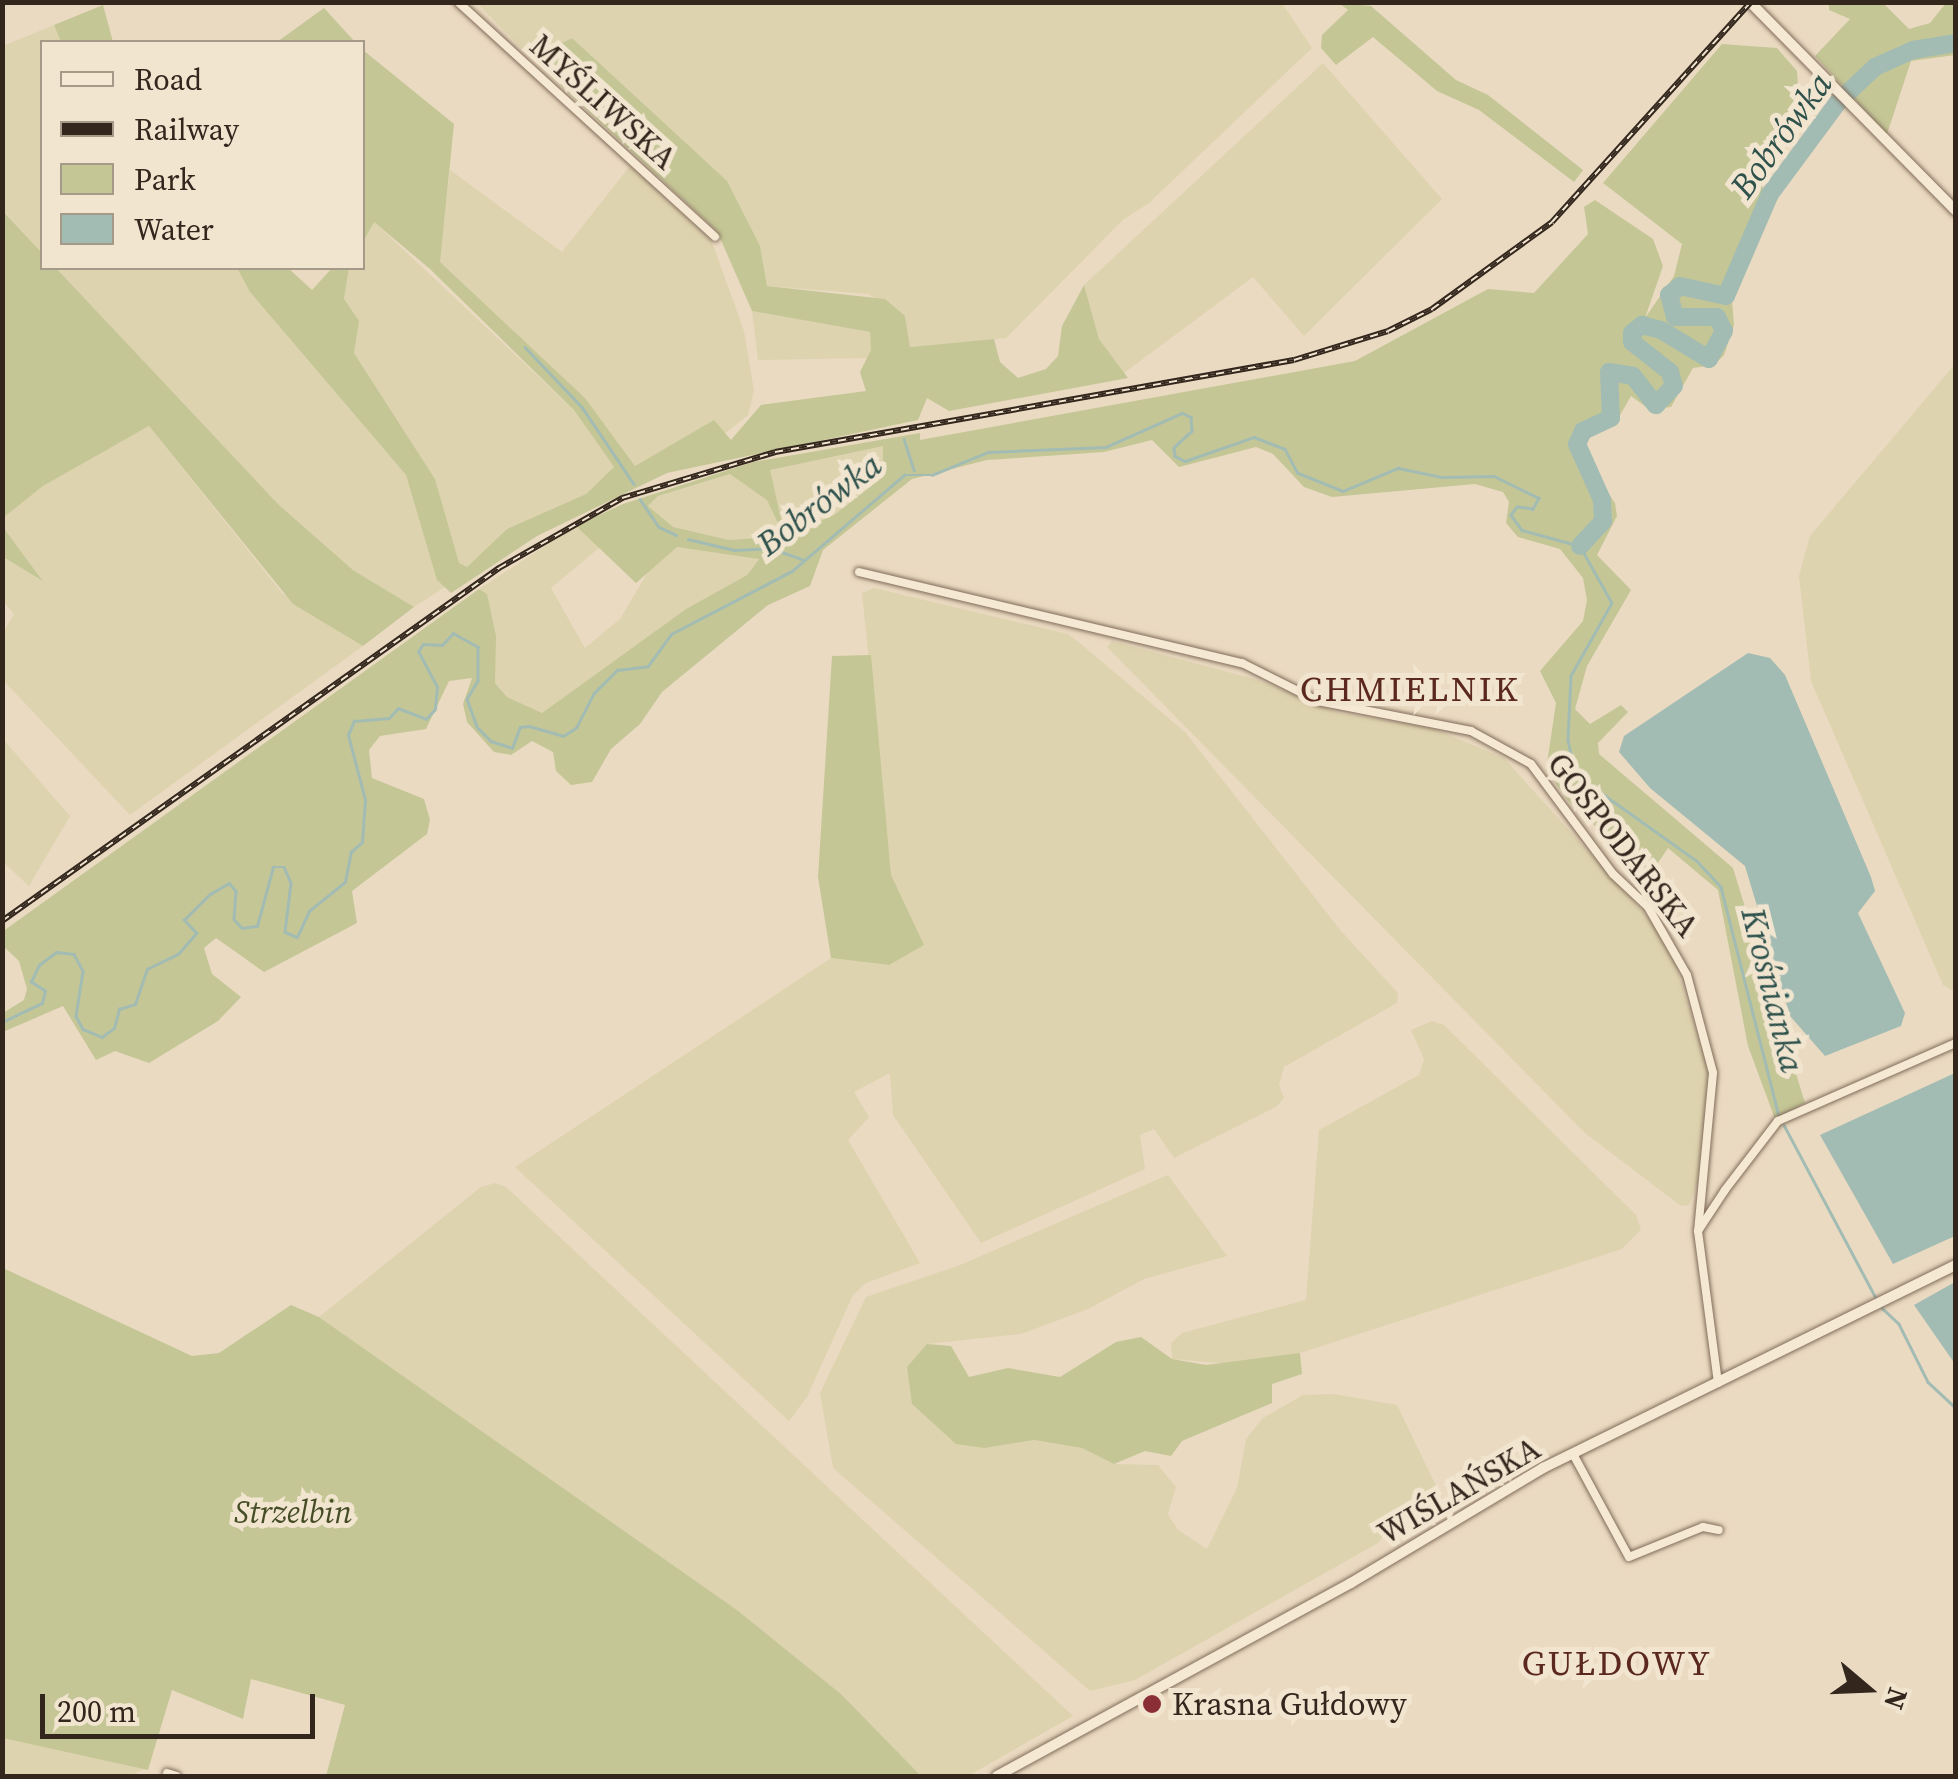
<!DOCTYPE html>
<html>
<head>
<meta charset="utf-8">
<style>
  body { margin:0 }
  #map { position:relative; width:1958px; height:1779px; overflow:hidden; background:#eadac1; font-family:"Source Serif 4",serif }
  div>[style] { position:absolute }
  .farmland>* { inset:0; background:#ded3af }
  .green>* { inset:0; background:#c4c696 }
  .water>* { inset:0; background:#a3bcb3 }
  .stream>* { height:2.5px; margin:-1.25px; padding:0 1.25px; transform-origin:1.25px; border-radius:1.25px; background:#a3bcb3 }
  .river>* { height:18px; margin:-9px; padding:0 9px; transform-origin:9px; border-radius:9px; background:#a3bcb3 }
  .roads { filter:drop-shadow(0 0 2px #816c5a) drop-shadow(0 0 2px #816c5a) }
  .street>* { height:8px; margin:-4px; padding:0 4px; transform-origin:4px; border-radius:4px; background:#f5e9d3 }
  .secondary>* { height:10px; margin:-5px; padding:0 5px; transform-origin:5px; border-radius:5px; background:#f5e9d3 }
  .rail>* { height:6px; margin-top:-3px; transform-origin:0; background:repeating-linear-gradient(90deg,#f2e5d0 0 8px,#32261d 0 16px); box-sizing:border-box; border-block:2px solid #32261d }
  .dots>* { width:28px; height:28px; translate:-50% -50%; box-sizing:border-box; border:5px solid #f2e5d0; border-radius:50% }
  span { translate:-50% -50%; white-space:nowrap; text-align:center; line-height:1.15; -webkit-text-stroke:10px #f2e5d0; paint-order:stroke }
  .street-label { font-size:32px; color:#32261d }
  .park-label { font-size:32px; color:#464d26; font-style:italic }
  .poi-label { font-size:32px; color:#32261d }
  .left { translate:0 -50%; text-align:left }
  .water-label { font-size:35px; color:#2e514c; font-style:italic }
  .neighbourhood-label { font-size:35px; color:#5b2820; letter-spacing:2.5px }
  .frame { position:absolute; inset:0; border:5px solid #32261d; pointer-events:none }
  .legend { position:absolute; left:40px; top:40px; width:325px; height:230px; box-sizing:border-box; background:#f2e5d0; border:2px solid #a59988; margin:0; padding:12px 18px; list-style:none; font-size:30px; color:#32261d }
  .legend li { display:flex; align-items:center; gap:20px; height:50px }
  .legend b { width:50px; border:2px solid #a59988 }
  .north { position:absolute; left:1818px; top:1639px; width:100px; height:100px; -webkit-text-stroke:8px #f2e5d0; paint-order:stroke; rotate:109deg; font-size:28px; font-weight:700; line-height:40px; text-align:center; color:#32261d }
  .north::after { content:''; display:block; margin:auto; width:35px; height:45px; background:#32261d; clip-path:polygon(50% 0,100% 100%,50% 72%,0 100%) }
  .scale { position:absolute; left:40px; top:1694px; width:275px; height:45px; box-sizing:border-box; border:5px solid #32261d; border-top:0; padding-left:12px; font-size:30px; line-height:35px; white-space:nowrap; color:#32261d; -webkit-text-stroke:8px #f2e5d0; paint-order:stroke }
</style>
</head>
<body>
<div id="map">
  <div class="farmland">
    <i style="clip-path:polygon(477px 3px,1282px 3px,1312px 48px,1149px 203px,1124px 219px,1006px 338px,910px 347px,905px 316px,868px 294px,767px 286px,760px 246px,664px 124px,572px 38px,531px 58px)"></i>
    <i style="clip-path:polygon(54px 25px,61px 42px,42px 42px,42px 253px,3px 210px,3px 46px)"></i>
    <i style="clip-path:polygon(1323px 63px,1442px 199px,1304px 336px,1253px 277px,1124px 373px,1099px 339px,1084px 285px)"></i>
    <i style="clip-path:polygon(630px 166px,712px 242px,744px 331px,754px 391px,748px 415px,723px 435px,713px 421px,635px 466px,585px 398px,439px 262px,450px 170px,562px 252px)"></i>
    <i style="clip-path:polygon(373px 221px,574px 410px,614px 467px,586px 494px,507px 529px,467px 567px,458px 563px,435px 479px,354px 353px,344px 299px,349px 268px,362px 268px,363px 242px)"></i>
    <i style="clip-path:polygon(56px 268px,237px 268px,250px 292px,406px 475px,445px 587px,414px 607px,353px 570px,279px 505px)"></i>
    <i style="clip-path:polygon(752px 311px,870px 332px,872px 350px,867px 358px,758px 360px)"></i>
    <i style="clip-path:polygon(1955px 364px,1955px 992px,1943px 985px,1811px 681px,1799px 576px,1810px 536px)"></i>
    <i style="clip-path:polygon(149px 426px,282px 593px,363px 646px,130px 815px,3px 680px,3px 633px,14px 614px,3px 601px,2px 557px,42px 579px,3px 527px,3px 518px,43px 486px)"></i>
    <i style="clip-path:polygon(883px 445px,883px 476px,834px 515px,785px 537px,769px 470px)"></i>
    <i style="clip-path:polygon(730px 474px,767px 499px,779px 522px,773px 537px,729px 540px,673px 528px,648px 506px,658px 496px)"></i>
    <i style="clip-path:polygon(576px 526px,600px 547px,551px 588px,585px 648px,620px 619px,655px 560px,677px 547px,759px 558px,747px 575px,686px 609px,542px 713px,507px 697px,495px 683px,479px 589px)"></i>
    <i style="clip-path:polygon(874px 588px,1068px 634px,1081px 644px,1185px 732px,1341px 931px,1398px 993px,1397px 1003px,1284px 1067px,1279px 1085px,1284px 1098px,1276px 1107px,1174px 1158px,1154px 1129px,1140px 1135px,1145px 1169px,981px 1243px,893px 1115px,890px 1073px,854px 1092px,869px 1117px,848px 1140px,920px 1263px,866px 1283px,853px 1295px,807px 1397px,789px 1421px,515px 1167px,831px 958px,888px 965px,923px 945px,891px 876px,862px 593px)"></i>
    <i style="clip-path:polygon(1112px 641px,1258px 680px,1339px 713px,1432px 728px,1504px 758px,1668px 940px,1710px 1076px,1705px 1163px,1689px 1205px,1681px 1206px,1585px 1133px,1107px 647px)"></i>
    <i style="clip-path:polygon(3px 739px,70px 816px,29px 886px,3px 862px)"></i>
    <i style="clip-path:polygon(1432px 1021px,1444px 1025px,1636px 1215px,1641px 1230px,1622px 1249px,1300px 1353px,1232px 1364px,1172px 1359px,1171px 1343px,1182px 1333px,1306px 1300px,1319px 1130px,1419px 1075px,1424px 1059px,1411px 1030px)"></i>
    <i style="clip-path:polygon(1168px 1175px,1227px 1256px,1144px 1279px,1088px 1309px,1021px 1334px,927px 1344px,985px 1448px,1034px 1440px,1082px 1448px,1114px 1464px,1158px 1465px,1176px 1487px,1168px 1514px,1178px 1530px,1207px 1549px,1237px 1488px,1246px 1439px,1263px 1418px,1303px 1395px,1334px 1394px,1397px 1405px,1438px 1490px,1406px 1509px,1378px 1543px,1135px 1680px,1090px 1691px,833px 1468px,820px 1393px,866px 1297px,960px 1265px)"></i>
    <i style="clip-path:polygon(495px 1183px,506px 1187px,1073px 1716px,968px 1776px,921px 1776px,841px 1694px,737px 1610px,319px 1317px,481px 1187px)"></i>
    <i style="clip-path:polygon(3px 1737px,144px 1769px,130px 1776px,3px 1776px)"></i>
  </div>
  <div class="green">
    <i style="clip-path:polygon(1339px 3px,1371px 6px,1456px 80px,1488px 95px,1583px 170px,1574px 182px,1479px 110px,1437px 91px,1373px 37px,1336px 65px,1321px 48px,1322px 35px,1348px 10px)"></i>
    <i style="clip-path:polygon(1829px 3px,1883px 3px,1909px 29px,1930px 23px,1946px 3px,1955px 3px,1955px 55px,1911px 61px,1887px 134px,1815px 56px,1850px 19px,1829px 10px)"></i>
    <i style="clip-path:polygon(103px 5px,113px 42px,61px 42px,54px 25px)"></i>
    <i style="clip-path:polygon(324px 8px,355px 42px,277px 42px)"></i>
    <i style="clip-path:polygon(572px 38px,727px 181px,760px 246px,767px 286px,885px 299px,905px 316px,910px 347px,994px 339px,1000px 362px,1018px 378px,1046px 369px,1058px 356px,1062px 326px,1084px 285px,1099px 339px,1128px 378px,949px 411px,927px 398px,918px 420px,667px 473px,537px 536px,451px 593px,437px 580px,406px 475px,250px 292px,237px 268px,288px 268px,312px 290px,332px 268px,349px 268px,344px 299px,359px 321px,354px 353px,435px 479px,459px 563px,467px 567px,507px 529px,586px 494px,614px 467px,574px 410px,430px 269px,374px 222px,363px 242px,363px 50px,454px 124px,440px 262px,585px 398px,635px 466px,714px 420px,731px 440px,761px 405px,866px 391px,860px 372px,871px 350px,870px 332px,752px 311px,717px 231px,531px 58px)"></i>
    <i style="clip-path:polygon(evenodd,1722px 44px,1777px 48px,1797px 71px,1801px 128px,1761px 186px,1778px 198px,1732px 300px,1734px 325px,1724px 355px,1714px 365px,1693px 368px,1671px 407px,1649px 409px,1631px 396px,1619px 417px,1588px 434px,1583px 445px,1583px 459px,1615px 503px,1617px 516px,1597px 555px,1631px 590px,1587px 666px,1575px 709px,1590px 724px,1621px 705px,1628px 712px,1598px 743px,1599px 754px,1733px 868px,1805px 1103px,1775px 1119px,1748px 1046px,1718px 890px,1668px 848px,1649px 876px,1568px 801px,1546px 770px,1556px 703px,1540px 671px,1583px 621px,1587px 600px,1583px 578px,1560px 549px,1518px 537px,1506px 523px,1509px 502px,1503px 492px,1475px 484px,1332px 497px,1304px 487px,1273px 454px,1256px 447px,1179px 467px,1152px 440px,1104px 452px,987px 460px,912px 479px,823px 550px,810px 586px,768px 605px,662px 692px,640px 724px,611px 749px,592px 782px,571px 785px,556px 771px,553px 752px,532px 741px,511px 755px,494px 752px,467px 722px,463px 704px,472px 678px,449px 681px,426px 729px,380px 736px,369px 750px,372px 778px,424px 799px,430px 820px,427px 834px,352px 891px,357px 923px,264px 972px,216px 938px,204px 948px,212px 974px,241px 997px,218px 1021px,149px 1063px,115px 1051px,96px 1060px,63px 1006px,3px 1032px,3px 1013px,24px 1000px,27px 989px,19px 961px,3px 946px,2px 932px,479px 589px,487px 594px,496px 636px,495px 683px,507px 697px,542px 713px,686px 609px,747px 575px,759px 559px,677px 547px,636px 583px,576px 526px,623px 504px,753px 462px,920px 433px,920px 440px,1355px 361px,1488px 289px,1534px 293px,1588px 234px,1584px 207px,1595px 200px,1653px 239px,1663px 266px,1645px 318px,1674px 276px,1682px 244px,1603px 183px,1722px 44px,883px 446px,883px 477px,834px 515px,785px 536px,770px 470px,883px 446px,1722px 44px,730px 474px,767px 500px,778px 523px,772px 537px,729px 540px,673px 527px,648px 506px,658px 496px,730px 474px)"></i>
    <i style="clip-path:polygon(2px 210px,42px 253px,42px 268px,56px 268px,279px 505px,353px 570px,414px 607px,363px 646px,293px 604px,149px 426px,43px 486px,3px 518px)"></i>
    <i style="clip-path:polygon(3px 527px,43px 581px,3px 557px)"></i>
    <i style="clip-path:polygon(871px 655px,891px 875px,924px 945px,889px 965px,831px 958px,818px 877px,832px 656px)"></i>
    <i style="clip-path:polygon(3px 1268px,192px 1356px,219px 1353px,291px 1305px,319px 1317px,737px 1610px,841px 1694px,921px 1776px,326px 1776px,345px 1705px,251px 1679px,243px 1719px,172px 1690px,148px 1770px,3px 1738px)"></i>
    <i style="clip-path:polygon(1141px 1337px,1172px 1359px,1206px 1365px,1300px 1353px,1302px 1374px,1272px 1384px,1272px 1403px,1182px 1441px,1171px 1456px,1145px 1451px,1114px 1464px,1082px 1448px,1034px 1440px,985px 1448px,956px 1444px,912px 1404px,907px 1367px,927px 1344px,951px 1346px,969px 1377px,1008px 1368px,1060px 1377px,1116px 1342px)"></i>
  </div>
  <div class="water">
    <i style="clip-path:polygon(1748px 653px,1770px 658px,1785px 675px,1871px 877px,1875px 891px,1858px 913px,1905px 1013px,1901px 1026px,1825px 1056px,1790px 1016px,1745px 866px,1650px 788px,1619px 752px,1624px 736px)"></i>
    <i style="clip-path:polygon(1955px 1073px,1955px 1236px,1893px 1264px,1820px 1135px)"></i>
    <i style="clip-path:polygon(1955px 1282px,1955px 1364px,1914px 1305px)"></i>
  </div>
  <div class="stream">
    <i style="left:525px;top:347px;width:83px;rotate:46.5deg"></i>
    <i style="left:582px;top:407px;width:93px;rotate:56deg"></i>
    <i style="left:904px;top:439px;width:33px;rotate:72deg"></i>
    <i style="left:640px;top:499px;width:34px;rotate:56deg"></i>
    <i style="left:659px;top:527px;width:19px;rotate:25deg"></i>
    <i style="left:688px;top:539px;width:47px;rotate:13.4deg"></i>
    <i style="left:734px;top:550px;width:37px;rotate:-3deg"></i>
    <i style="left:771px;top:548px;width:33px;rotate:20deg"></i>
    <i style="left:2px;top:1022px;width:44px;rotate:-25.4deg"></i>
    <i style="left:42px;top:1003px;width:12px;rotate:-76deg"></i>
    <i style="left:45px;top:991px;width:17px;rotate:-147deg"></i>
    <i style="left:31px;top:982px;width:19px;rotate:-65deg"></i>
    <i style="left:39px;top:965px;width:21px;rotate:-37deg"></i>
    <i style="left:56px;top:952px;width:18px;rotate:6deg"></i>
    <i style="left:74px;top:954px;width:19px;rotate:62deg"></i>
    <i style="left:83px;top:971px;width:46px;rotate:98.8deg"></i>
    <i style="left:76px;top:1016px;width:15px;rotate:62deg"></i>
    <i style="left:83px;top:1029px;width:21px;rotate:23deg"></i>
    <i style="left:102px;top:1037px;width:15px;rotate:-37deg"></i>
    <i style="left:114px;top:1028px;width:20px;rotate:-75deg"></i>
    <i style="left:119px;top:1009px;width:17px;rotate:-17deg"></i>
    <i style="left:135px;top:1004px;width:37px;rotate:-71deg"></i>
    <i style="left:147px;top:969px;width:34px;rotate:-26deg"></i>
    <i style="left:178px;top:954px;width:28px;rotate:-49deg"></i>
    <i style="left:196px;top:933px;width:18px;rotate:-133deg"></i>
    <i style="left:184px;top:920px;width:37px;rotate:-45deg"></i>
    <i style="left:210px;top:894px;width:22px;rotate:-30deg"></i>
    <i style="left:229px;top:883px;width:11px;rotate:49deg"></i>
    <i style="left:236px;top:891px;width:28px;rotate:94deg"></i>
    <i style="left:234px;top:919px;width:12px;rotate:48deg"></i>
    <i style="left:242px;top:928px;width:15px;rotate:-8deg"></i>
    <i style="left:257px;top:926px;width:61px;rotate:-74.8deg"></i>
    <i style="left:273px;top:867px;width:11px"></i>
    <i style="left:284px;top:867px;width:17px;rotate:66deg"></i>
    <i style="left:291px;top:883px;width:49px;rotate:97deg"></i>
    <i style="left:285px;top:932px;width:13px;rotate:23deg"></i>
    <i style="left:297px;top:937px;width:29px;rotate:-65deg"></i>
    <i style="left:309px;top:911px;width:46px;rotate:-38.9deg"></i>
    <i style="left:345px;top:882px;width:31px;rotate:-79deg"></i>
    <i style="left:351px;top:852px;width:15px;rotate:-42deg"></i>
    <i style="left:362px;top:842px;width:42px;rotate:-85.9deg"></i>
    <i style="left:365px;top:800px;width:67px;rotate:-104.7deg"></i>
    <i style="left:348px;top:735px;width:15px;rotate:-67deg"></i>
    <i style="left:354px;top:721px;width:35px;rotate:-5deg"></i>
    <i style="left:389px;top:718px;width:13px;rotate:-48deg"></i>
    <i style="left:398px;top:708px;width:30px;rotate:21deg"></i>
    <i style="left:426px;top:719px;width:13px;rotate:-48deg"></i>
    <i style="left:435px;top:709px;width:22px;rotate:-85deg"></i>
    <i style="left:437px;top:687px;width:40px;rotate:-118deg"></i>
    <i style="left:418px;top:652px;width:9px;rotate:-58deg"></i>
    <i style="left:423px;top:644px;width:19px;rotate:3deg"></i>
    <i style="left:442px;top:645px;width:16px;rotate:-47deg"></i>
    <i style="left:453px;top:633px;width:29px;rotate:29deg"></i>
    <i style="left:478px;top:647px;width:34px;rotate:90deg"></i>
    <i style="left:478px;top:681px;width:21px;rotate:121deg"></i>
    <i style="left:467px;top:699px;width:30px;rotate:70deg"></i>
    <i style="left:477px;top:727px;width:20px;rotate:45deg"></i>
    <i style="left:491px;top:741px;width:22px;rotate:18deg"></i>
    <i style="left:512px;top:748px;width:22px;rotate:-69deg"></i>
    <i style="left:520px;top:727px;width:9px;rotate:-6deg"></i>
    <i style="left:529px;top:726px;width:35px;rotate:16deg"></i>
    <i style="left:563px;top:736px;width:15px;rotate:-32deg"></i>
    <i style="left:576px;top:728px;width:39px;rotate:-63deg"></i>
    <i style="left:594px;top:693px;width:33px;rotate:-45deg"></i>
    <i style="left:617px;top:670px;width:31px;rotate:-7deg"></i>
    <i style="left:648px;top:666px;width:39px;rotate:-54deg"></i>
    <i style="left:671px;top:634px;width:136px;rotate:-27.5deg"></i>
    <i style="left:792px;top:571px;width:148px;rotate:-40.6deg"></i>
    <i style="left:904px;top:475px;width:28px"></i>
    <i style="left:932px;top:475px;width:61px;rotate:-22.3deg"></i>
    <i style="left:988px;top:452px;width:118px;rotate:-2.4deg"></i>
    <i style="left:1106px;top:447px;width:83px;rotate:-24.1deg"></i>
    <i style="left:1182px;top:413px;width:10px;rotate:24deg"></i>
    <i style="left:1191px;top:417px;width:14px;rotate:86deg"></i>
    <i style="left:1192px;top:431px;width:25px;rotate:137deg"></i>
    <i style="left:1174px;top:448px;width:8px;rotate:83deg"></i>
    <i style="left:1175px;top:456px;width:11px;rotate:27deg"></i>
    <i style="left:1185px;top:461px;width:73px;rotate:-19.2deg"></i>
    <i style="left:1254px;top:437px;width:33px;rotate:21deg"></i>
    <i style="left:1285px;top:449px;width:27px;rotate:62deg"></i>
    <i style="left:1298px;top:473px;width:48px;rotate:21.8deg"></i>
    <i style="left:1343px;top:491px;width:60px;rotate:-22.7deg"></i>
    <i style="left:1398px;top:468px;width:45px;rotate:11.6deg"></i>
    <i style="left:1442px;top:477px;width:52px;rotate:-1.1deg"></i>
    <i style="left:1494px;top:476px;width:50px;rotate:26.1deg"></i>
    <i style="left:1539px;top:498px;width:13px;rotate:119deg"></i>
    <i style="left:1533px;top:509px;width:16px;rotate:-173deg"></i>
    <i style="left:1517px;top:507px;width:10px;rotate:127deg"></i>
    <i style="left:1511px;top:515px;width:19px;rotate:54deg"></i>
    <i style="left:1522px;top:530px;width:60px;rotate:15.4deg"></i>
    <i style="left:1580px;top:546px;width:65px;rotate:60.7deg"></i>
    <i style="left:1612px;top:603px;width:84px;rotate:119.3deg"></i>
    <i style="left:1571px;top:676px;width:64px;rotate:92.7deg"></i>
    <i style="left:1568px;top:740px;width:35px;rotate:78deg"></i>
    <i style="left:1575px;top:774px;width:150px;rotate:35.5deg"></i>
    <i style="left:1697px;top:861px;width:35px;rotate:47deg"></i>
    <i style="left:1721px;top:887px;width:236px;rotate:75.8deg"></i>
    <i style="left:1784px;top:1125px;width:194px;rotate:62deg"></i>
    <i style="left:1882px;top:1308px;width:23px;rotate:43deg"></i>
    <i style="left:1899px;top:1324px;width:65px;rotate:63.4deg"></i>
    <i style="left:1928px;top:1382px;width:38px;rotate:43deg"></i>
  </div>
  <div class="river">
    <i style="left:1580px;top:546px;width:34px;rotate:-47deg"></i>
    <i style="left:1603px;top:521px;width:21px;rotate:-93deg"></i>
    <i style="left:1602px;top:500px;width:61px;rotate:-114.1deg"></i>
    <i style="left:1577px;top:444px;width:14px;rotate:-65deg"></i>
    <i style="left:1583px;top:431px;width:31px;rotate:-25deg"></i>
    <i style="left:1611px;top:418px;width:46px;rotate:-92.5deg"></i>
    <i style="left:1609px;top:372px;width:24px;rotate:9deg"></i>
    <i style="left:1633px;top:376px;width:37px;rotate:52deg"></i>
    <i style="left:1656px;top:405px;width:26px;rotate:-47deg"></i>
    <i style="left:1674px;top:386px;width:15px;rotate:-106deg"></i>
    <i style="left:1670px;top:372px;width:48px;rotate:-141.7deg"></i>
    <i style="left:1632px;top:342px;width:9px;rotate:-90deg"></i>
    <i style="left:1632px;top:333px;width:13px;rotate:-39deg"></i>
    <i style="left:1642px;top:325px;width:20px;rotate:15deg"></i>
    <i style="left:1661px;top:330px;width:56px;rotate:31.1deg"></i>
    <i style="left:1709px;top:359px;width:32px;rotate:-62deg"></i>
    <i style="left:1724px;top:331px;width:16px;rotate:-117deg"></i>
    <i style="left:1717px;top:317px;width:42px;rotate:180deg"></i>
    <i style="left:1675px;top:317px;width:23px;rotate:-105deg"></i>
    <i style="left:1669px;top:295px;width:14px;rotate:-39deg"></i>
    <i style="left:1680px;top:286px;width:47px;rotate:12.3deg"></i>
    <i style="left:1726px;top:296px;width:111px;rotate:-66.7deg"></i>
    <i style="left:1770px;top:194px;width:114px;rotate:-53.5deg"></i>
    <i style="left:1838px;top:102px;width:51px;rotate:-43.4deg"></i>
    <i style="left:1875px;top:67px;width:42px;rotate:-24.1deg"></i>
    <i style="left:1913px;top:50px;width:44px;rotate:-9.2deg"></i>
  </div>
  <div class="roads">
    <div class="street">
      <i style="left:458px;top:2px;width:348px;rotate:42.4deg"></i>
      <i style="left:859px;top:572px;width:394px;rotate:13.4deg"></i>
      <i style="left:1242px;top:663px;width:85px;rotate:26.6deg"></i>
      <i style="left:1318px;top:701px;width:156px;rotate:11.1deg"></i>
      <i style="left:1471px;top:731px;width:68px;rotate:28.8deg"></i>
      <i style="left:1531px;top:764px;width:137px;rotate:53.3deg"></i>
      <i style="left:1613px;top:874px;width:48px;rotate:43.3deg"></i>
      <i style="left:1648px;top:907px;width:78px;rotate:60.2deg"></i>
      <i style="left:1687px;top:975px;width:101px;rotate:75.1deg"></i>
      <i style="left:1713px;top:1073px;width:159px;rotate:95.4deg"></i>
      <i style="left:1718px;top:1383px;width:153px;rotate:-97.5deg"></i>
      <i style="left:1698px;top:1231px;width:49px;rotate:-56.6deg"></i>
      <i style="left:1725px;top:1190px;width:87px;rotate:-52.5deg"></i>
      <i style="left:1778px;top:1121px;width:194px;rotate:-23.7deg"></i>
      <i style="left:1573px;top:1454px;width:117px;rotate:61.5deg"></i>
      <i style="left:1629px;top:1557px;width:80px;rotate:-22.1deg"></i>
      <i style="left:1703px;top:1527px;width:16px;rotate:11deg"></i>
      <i style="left:167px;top:1773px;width:10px;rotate:17deg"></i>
    </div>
    <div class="secondary">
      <i style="left:1750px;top:2px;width:293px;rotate:45.4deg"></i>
      <i style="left:997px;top:1776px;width:403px;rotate:-28.6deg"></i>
      <i style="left:1351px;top:1583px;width:224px;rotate:-30.9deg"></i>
      <i style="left:1543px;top:1468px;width:460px;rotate:-26.2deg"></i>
    </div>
  </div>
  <div class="rail">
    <i style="left:2px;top:921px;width:610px;rotate:-35.38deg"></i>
    <i style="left:499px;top:568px;width:142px;rotate:-29.6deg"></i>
    <i style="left:622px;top:498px;width:160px;rotate:-16.7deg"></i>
    <i style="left:775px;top:452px;width:527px;rotate:-10.05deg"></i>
    <i style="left:1294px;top:360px;width:98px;rotate:-17.1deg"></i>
    <i style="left:1388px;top:331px;width:49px;rotate:-26.6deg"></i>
    <i style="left:1432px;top:309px;width:148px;rotate:-35.9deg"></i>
    <i style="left:1552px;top:222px;width:297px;rotate:-47.9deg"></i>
  </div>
  <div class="dots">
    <i style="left:1152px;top:1704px;background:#8b2f37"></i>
  </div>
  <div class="street-label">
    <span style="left:603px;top:102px;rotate:42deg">MYŚLIWSKA</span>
    <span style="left:1623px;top:845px;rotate:52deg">GOSPODARSKA</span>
    <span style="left:1459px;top:1491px;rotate:-30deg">WIŚLAŃSKA</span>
  </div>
  <div class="park-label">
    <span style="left:293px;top:1512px">Strzelbin</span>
  </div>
  <div class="poi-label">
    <span class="left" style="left:1172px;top:1704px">Krasna Gułdowy</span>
  </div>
  <div class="water-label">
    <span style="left:1781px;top:135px;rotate:-54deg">Bobrówka</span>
    <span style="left:819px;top:504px;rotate:-37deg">Bobrówka</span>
    <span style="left:1773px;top:990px;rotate:76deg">Krośnianka</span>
  </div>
  <div class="neighbourhood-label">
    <span style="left:1410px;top:689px">CHMIELNIK</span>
    <span style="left:1617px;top:1663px">GUŁDOWY</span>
  </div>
  <div class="frame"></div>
  <ul class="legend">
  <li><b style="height:12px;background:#f5e9d3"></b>Road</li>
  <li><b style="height:12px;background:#32261d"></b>Railway</li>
  <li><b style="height:28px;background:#c4c696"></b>Park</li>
  <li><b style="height:28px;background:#a3bcb3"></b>Water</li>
  </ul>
  <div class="north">N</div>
  <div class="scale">200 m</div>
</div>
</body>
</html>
